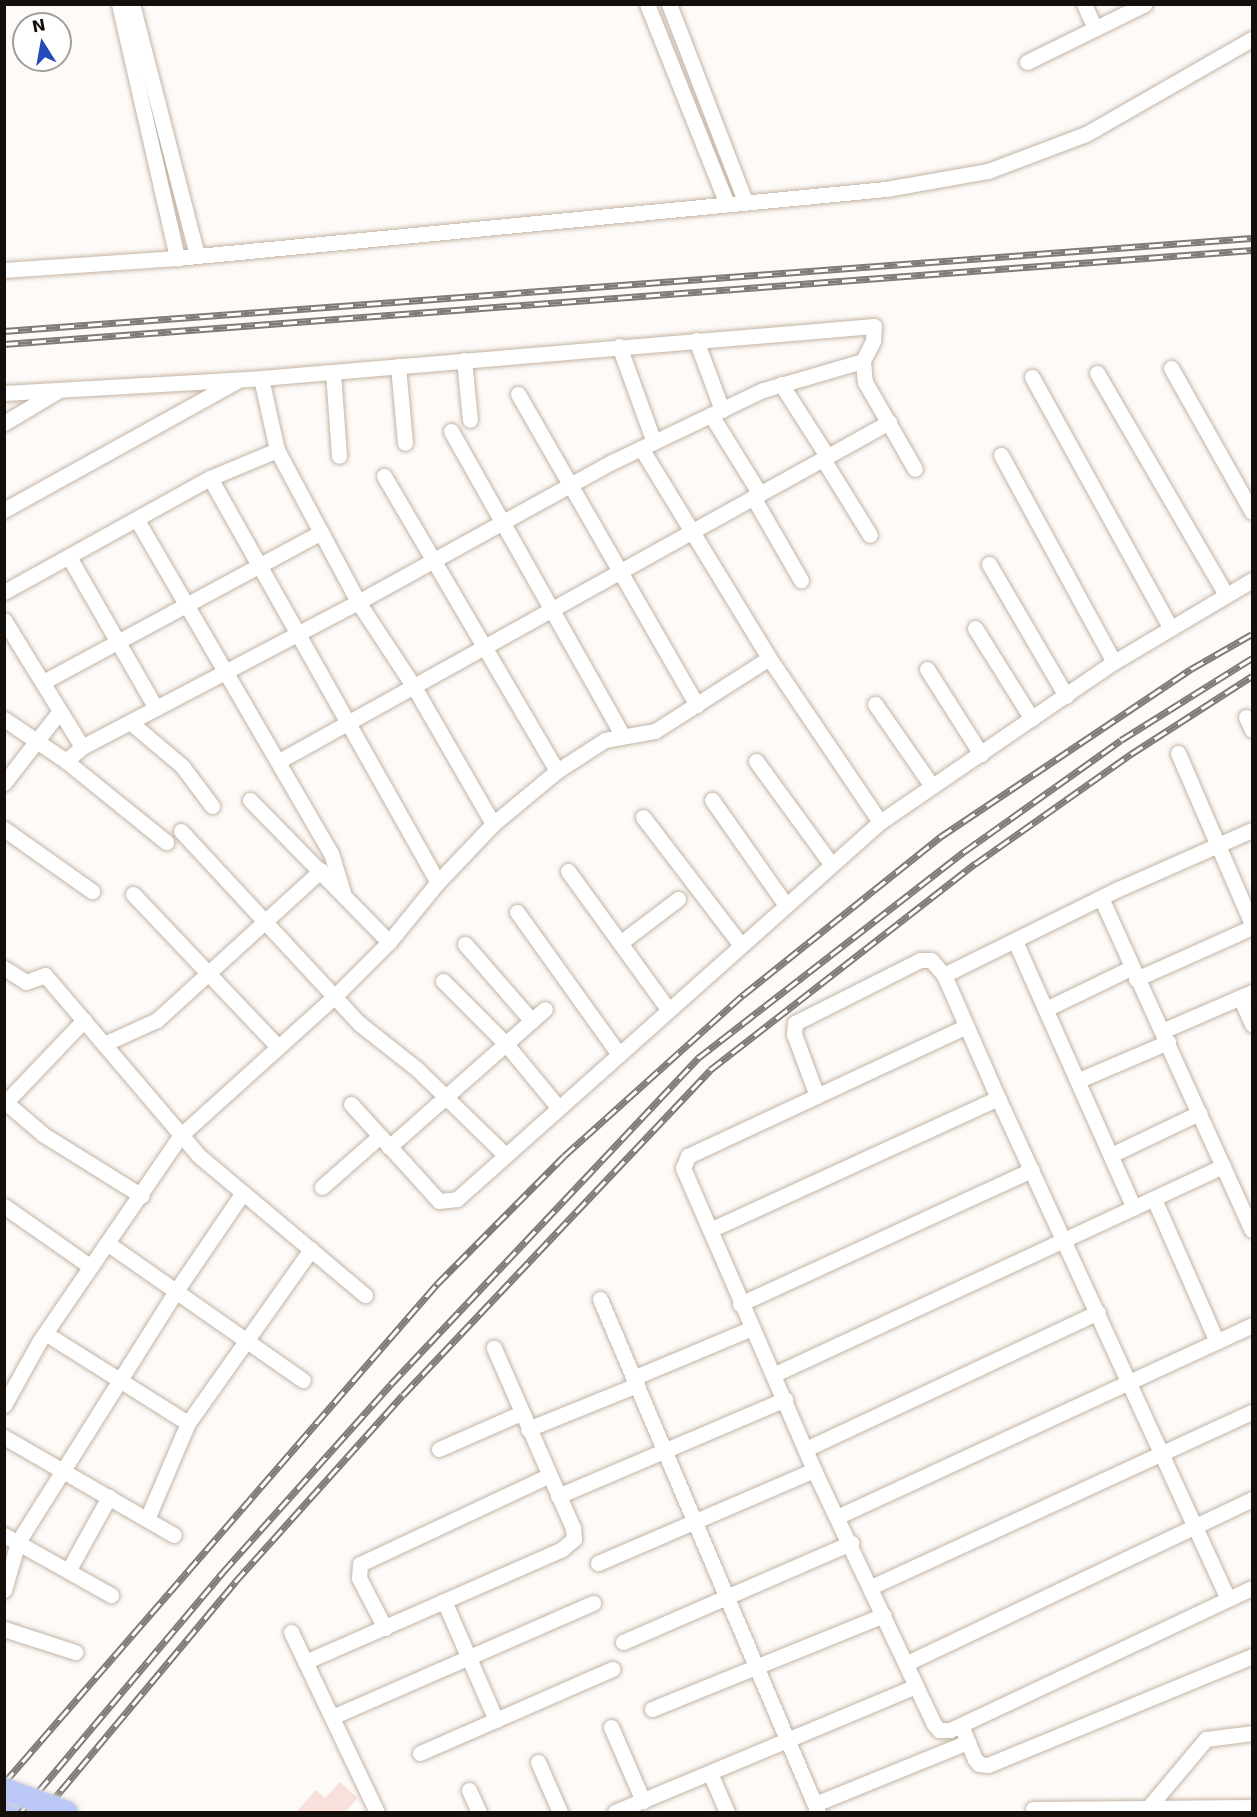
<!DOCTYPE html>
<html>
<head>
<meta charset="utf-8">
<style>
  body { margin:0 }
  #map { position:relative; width:1257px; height:1817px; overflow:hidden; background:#fefaf7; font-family:"DejaVu Sans",sans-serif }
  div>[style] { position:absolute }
  .building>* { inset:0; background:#f8e0dc }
  .roads { filter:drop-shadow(0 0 2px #c3b3a4) drop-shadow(0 0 2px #c3b3a4) }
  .street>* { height:15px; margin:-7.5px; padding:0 7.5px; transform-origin:7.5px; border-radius:7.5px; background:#fff }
  .primary>* { height:22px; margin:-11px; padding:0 11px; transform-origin:11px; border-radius:11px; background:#bcc9f7 }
  .rail>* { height:7px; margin-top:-3.5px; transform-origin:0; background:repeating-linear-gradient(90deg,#fff 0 14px,#7f7b77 0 28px); box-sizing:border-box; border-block:2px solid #7f7b77 }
  .bridges { filter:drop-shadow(0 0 2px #d5d4d3) drop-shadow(0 0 2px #d5d4d3) }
  .primary-bridge>* { height:22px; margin:-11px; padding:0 11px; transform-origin:11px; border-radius:11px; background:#bcc9f7 }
  span { translate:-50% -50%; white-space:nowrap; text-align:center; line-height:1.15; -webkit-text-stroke:4.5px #fff; paint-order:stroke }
  .frame { position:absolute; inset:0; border:6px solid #140f0a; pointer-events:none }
  .north { position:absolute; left:12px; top:12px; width:60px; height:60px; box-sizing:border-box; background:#fff; border:2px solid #a19f9d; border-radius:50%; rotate:349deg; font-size:16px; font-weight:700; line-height:24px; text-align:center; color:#140f0a }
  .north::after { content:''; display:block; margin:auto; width:21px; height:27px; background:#254ab9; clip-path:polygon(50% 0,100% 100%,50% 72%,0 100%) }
</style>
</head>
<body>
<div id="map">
  <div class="building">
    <i style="clip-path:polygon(340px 1782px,358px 1798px,345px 1812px,296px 1812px,316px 1790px,325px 1798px)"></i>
  </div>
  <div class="roads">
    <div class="street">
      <i style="left:119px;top:4px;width:261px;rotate:77.1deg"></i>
      <i style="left:132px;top:4px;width:260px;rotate:75.5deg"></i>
      <i style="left:647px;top:4px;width:213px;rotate:68.2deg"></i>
      <i style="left:669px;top:4px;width:211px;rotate:68.9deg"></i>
      <i style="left:1084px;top:4px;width:27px;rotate:66deg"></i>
      <i style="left:1027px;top:62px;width:131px;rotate:-26.2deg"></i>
      <i style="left:4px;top:270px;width:173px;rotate:-4deg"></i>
      <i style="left:177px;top:258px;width:712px;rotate:-5.56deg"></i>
      <i style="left:886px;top:189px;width:104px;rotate:-10deg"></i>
      <i style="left:988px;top:171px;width:105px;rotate:-20.7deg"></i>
      <i style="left:1086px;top:134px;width:191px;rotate:-29.8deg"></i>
      <i style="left:696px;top:340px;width:75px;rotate:69.6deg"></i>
      <i style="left:619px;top:346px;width:102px;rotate:70deg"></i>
      <i style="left:464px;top:360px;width:60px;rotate:84.3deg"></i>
      <i style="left:398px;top:366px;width:77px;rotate:84.8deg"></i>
      <i style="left:1171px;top:368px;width:165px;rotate:60.6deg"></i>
      <i style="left:333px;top:372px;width:84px;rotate:85.9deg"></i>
      <i style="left:1097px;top:373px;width:257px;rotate:59.8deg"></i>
      <i style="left:1032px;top:377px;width:286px;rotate:61.1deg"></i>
      <i style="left:261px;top:378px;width:74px;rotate:77.5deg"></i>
      <i style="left:277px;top:450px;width:172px;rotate:61.9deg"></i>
      <i style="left:358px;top:602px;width:102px;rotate:56.6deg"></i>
      <i style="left:414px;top:687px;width:158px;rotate:60deg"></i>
      <i style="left:781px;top:384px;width:85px;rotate:57.4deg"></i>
      <i style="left:4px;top:393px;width:257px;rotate:-3.3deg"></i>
      <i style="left:261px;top:378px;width:615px;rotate:-4.85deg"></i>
      <i style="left:874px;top:326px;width:15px;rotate:94deg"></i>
      <i style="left:873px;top:341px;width:22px;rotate:117deg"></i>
      <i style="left:863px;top:361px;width:21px;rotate:85deg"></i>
      <i style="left:865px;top:382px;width:100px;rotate:60.1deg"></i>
      <i style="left:518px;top:394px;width:359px;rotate:60.1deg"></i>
      <i style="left:711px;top:415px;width:93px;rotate:58.2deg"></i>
      <i style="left:4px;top:423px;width:61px;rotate:-30.8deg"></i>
      <i style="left:451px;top:431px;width:349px;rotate:60.6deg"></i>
      <i style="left:641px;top:448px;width:246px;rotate:58.6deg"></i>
      <i style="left:769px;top:658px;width:198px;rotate:55.9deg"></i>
      <i style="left:1001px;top:455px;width:236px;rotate:61.4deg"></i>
      <i style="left:823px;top:459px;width:89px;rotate:58.3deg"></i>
      <i style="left:384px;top:476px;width:342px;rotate:59.6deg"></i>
      <i style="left:210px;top:478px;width:464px;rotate:60.6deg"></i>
      <i style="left:753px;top:497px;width:96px;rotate:60deg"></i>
      <i style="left:4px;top:510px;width:264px;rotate:-29deg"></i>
      <i style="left:137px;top:520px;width:385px;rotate:59.8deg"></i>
      <i style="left:331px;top:853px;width:41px;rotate:72.9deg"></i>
      <i style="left:69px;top:557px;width:174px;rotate:60.1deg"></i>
      <i style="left:989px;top:564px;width:153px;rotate:59.7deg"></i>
      <i style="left:4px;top:592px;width:235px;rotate:-29deg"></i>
      <i style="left:210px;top:478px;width:73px;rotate:-22.7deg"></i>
      <i style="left:4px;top:620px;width:149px;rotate:58.4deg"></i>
      <i style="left:975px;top:628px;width:107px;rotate:57.9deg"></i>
      <i style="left:927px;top:669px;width:101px;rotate:57.6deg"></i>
      <i style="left:43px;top:682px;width:316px;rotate:-28.3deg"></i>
      <i style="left:875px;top:704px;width:100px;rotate:55.2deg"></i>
      <i style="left:1246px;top:717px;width:14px;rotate:65deg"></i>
      <i style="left:4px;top:719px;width:75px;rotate:34.1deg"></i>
      <i style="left:66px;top:761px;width:21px;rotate:-41deg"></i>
      <i style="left:82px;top:747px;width:312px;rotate:-27.7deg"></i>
      <i style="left:358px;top:602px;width:290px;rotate:-28.9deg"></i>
      <i style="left:612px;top:462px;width:167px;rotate:-25.5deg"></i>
      <i style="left:763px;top:390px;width:104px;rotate:-16.2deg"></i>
      <i style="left:130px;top:722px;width:68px;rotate:40.2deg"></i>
      <i style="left:182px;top:766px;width:50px;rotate:53.1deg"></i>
      <i style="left:1178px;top:753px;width:186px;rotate:66.6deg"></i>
      <i style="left:66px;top:761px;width:129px;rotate:39deg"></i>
      <i style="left:279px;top:761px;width:698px;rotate:-29.06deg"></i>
      <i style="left:756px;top:761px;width:127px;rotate:53.9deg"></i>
      <i style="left:4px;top:783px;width:91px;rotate:-52.1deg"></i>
      <i style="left:250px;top:800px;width:199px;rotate:45.6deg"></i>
      <i style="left:712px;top:800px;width:127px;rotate:54.9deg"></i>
      <i style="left:643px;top:817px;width:160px;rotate:52.6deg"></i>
      <i style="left:4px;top:829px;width:108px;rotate:35.2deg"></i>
      <i style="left:181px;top:831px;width:263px;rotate:47.2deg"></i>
      <i style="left:360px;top:1024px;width:74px;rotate:38.4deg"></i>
      <i style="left:418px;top:1070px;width:122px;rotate:44.3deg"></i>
      <i style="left:568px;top:871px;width:169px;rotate:54.1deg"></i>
      <i style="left:133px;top:894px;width:209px;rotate:46.5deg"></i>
      <i style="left:1102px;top:900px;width:362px;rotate:65.6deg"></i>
      <i style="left:517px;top:912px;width:173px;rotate:54.4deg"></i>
      <i style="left:1015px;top:941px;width:292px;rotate:66deg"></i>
      <i style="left:620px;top:943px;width:73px;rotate:-37.2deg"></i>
      <i style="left:465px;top:944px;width:102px;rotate:49deg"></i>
      <i style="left:4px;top:968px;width:26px;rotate:32deg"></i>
      <i style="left:26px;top:982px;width:20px;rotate:-20deg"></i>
      <i style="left:45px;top:975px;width:236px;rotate:49.6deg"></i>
      <i style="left:198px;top:1155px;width:218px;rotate:40deg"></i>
      <i style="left:1136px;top:979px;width:127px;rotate:-24.1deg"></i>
      <i style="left:443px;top:981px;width:89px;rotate:45deg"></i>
      <i style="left:506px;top:1044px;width:82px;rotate:50.5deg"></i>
      <i style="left:1240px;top:997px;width:30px;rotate:66deg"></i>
      <i style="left:1046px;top:1009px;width:94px;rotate:-25.8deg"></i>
      <i style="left:1162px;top:1031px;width:98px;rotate:-23.4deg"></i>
      <i style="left:104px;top:1044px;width:58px;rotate:-24.4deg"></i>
      <i style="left:157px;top:1020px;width:222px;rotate:-42.4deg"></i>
      <i style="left:1079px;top:1080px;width:97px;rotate:-23.1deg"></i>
      <i style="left:817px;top:1096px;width:66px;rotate:-110.4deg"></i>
      <i style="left:794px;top:1034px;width:11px;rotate:-85deg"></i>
      <i style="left:795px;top:1023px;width:140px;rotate:-26.7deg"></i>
      <i style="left:920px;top:960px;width:11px"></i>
      <i style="left:931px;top:960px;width:20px;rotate:49deg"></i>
      <i style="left:998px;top:1098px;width:551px;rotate:65.34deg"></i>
      <i style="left:4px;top:1101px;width:52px;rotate:40.4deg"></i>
      <i style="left:44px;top:1135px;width:115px;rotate:31.9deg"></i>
      <i style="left:4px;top:1104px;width:116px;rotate:-46.4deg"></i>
      <i style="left:351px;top:1104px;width:131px;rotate:47.8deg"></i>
      <i style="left:439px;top:1201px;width:18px;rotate:-6deg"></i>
      <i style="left:457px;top:1199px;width:567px;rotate:-41.71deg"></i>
      <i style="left:880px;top:822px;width:283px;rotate:-34.4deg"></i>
      <i style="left:1114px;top:662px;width:161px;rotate:-30.7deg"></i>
      <i style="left:389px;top:1147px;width:208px;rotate:-41.5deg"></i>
      <i style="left:1111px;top:1155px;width:98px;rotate:-25.5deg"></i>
      <i style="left:322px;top:1187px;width:77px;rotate:-41.3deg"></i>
      <i style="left:1154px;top:1199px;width:156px;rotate:66.2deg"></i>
      <i style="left:4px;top:1206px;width:106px;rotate:35deg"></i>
      <i style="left:710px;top:1230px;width:68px;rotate:-113.5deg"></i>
      <i style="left:683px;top:1168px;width:13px;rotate:-67deg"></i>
      <i style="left:688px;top:1156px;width:306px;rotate:-25deg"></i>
      <i style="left:107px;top:1243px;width:239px;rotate:35deg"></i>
      <i style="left:600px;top:1299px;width:557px;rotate:66.98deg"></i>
      <i style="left:740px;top:1304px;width:321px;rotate:-24.7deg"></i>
      <i style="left:45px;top:1333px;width:169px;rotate:32.2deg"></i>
      <i style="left:775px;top:1374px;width:494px;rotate:-24.9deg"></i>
      <i style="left:633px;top:1378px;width:129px;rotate:-22.8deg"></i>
      <i style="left:4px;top:1405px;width:72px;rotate:-60.9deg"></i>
      <i style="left:39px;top:1342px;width:251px;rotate:-55.6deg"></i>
      <i style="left:181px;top:1135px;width:207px;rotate:-42.1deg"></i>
      <i style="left:335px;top:996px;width:76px;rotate:-45deg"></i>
      <i style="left:389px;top:942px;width:77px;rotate:-50.8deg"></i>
      <i style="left:438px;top:882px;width:80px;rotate:-46.5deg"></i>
      <i style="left:493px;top:824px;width:83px;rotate:-39.6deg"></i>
      <i style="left:557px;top:771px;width:57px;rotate:-32.9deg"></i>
      <i style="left:605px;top:740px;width:51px;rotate:-10.2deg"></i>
      <i style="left:655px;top:731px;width:135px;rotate:-32.6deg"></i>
      <i style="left:528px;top:1429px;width:118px;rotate:-22deg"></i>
      <i style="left:4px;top:1437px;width:196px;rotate:30deg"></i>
      <i style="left:808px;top:1448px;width:320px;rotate:-25.1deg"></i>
      <i style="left:439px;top:1449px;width:90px;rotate:-23.7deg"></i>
      <i style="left:558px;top:1496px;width:247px;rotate:-23.1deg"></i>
      <i style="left:839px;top:1516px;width:455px;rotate:-24.8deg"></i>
      <i style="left:147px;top:1519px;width:104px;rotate:-66.9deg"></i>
      <i style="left:188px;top:1423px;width:213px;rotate:-54.7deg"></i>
      <i style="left:4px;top:1535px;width:123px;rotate:29.3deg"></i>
      <i style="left:598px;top:1563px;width:235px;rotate:-23.3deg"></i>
      <i style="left:68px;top:1571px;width:85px;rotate:-61deg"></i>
      <i style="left:871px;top:1587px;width:419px;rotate:-24.7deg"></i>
      <i style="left:4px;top:1590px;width:50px;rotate:-73.7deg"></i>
      <i style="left:18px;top:1542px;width:297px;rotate:-57.8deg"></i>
      <i style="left:176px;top:1291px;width:117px;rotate:-55.8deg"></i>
      <i style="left:444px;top:1601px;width:130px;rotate:66.4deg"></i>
      <i style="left:385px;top:1628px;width:56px;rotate:-117.5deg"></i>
      <i style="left:359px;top:1578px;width:14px;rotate:-86deg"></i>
      <i style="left:360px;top:1564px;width:208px;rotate:-25.1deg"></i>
      <i style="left:4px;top:1629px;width:75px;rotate:17.9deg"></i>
      <i style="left:291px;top:1632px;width:199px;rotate:64.5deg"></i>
      <i style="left:623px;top:1642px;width:249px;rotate:-23.5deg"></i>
      <i style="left:305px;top:1662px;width:281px;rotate:-23.7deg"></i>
      <i style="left:562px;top:1549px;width:16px;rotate:-40deg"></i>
      <i style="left:574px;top:1539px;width:11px;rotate:-95deg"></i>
      <i style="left:573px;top:1528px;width:197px;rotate:-113.7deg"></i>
      <i style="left:907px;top:1663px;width:382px;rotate:-25.4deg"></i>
      <i style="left:916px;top:1686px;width:42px;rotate:64.7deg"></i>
      <i style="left:934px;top:1724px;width:8px;rotate:50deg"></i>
      <i style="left:939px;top:1730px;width:11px"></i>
      <i style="left:950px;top:1730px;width:334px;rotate:-25.2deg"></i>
      <i style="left:652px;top:1709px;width:250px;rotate:-22.1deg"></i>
      <i style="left:332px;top:1717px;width:285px;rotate:-23.6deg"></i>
      <i style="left:961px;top:1725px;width:37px;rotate:68deg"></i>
      <i style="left:975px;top:1759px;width:6px;rotate:51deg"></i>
      <i style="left:979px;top:1764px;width:9px;rotate:6deg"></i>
      <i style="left:988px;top:1765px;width:286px;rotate:-22.4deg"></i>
      <i style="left:611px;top:1727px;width:81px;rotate:66.6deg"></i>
      <i style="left:420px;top:1753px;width:210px;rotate:-23.6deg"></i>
      <i style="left:538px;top:1762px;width:55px;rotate:66.3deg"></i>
      <i style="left:710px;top:1773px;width:43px;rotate:66.4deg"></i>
      <i style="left:469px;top:1790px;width:24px;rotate:66deg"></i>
      <i style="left:815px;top:1804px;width:165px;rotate:-22.1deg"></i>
      <i style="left:1148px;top:1808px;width:90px;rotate:-50deg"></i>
      <i style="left:1206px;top:1739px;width:46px;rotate:-7.4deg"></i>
      <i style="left:1033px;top:1809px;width:219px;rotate:-0.5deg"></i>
      <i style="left:615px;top:1812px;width:326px;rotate:-22.7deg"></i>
      <i style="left:916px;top:1686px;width:239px;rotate:-115.3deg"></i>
      <i style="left:814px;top:1470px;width:262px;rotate:-113.4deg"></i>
      <i style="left:710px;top:1230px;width:317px;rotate:-24.6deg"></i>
      <i style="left:998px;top:1098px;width:134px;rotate:-113.7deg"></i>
      <i style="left:944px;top:975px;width:194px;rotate:-26.3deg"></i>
      <i style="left:1118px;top:889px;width:146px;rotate:-23.8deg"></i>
    </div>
    <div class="primary">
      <i style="left:4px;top:1809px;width:10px;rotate:17deg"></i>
    </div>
  </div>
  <div class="rail">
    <i style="left:4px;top:331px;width:1251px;rotate:-4.26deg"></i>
    <i style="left:4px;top:344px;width:1252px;rotate:-4.31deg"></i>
    <i style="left:4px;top:1783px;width:661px;rotate:-49.05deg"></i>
    <i style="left:437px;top:1284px;width:180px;rotate:-45.2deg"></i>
    <i style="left:564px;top:1156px;width:241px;rotate:-42deg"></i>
    <i style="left:743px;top:995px;width:253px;rotate:-38.7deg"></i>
    <i style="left:940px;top:837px;width:302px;rotate:-33.8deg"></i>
    <i style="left:1191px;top:669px;width:70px;rotate:-29.8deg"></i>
    <i style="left:21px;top:1812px;width:314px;rotate:-49.9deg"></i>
    <i style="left:223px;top:1572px;width:252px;rotate:-48.2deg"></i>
    <i style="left:391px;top:1384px;width:448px;rotate:-46.7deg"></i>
    <i style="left:698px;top:1058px;width:338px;rotate:-37.8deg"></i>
    <i style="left:965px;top:851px;width:191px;rotate:-35.4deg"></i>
    <i style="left:1121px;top:740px;width:155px;rotate:-32deg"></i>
    <i style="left:43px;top:1812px;width:300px;rotate:-50.1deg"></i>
    <i style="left:235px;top:1582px;width:251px;rotate:-48.1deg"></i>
    <i style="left:403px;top:1395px;width:447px;rotate:-46.6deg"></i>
    <i style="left:710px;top:1070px;width:336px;rotate:-37.9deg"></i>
    <i style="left:975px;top:864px;width:191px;rotate:-35.2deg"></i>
    <i style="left:1131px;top:754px;width:144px;rotate:-32.8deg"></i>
  </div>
  <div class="bridges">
    <div class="primary-bridge">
      <i style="left:4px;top:1789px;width:67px;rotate:20.1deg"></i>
    </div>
  </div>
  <div class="frame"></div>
  <div class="north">N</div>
</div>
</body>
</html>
